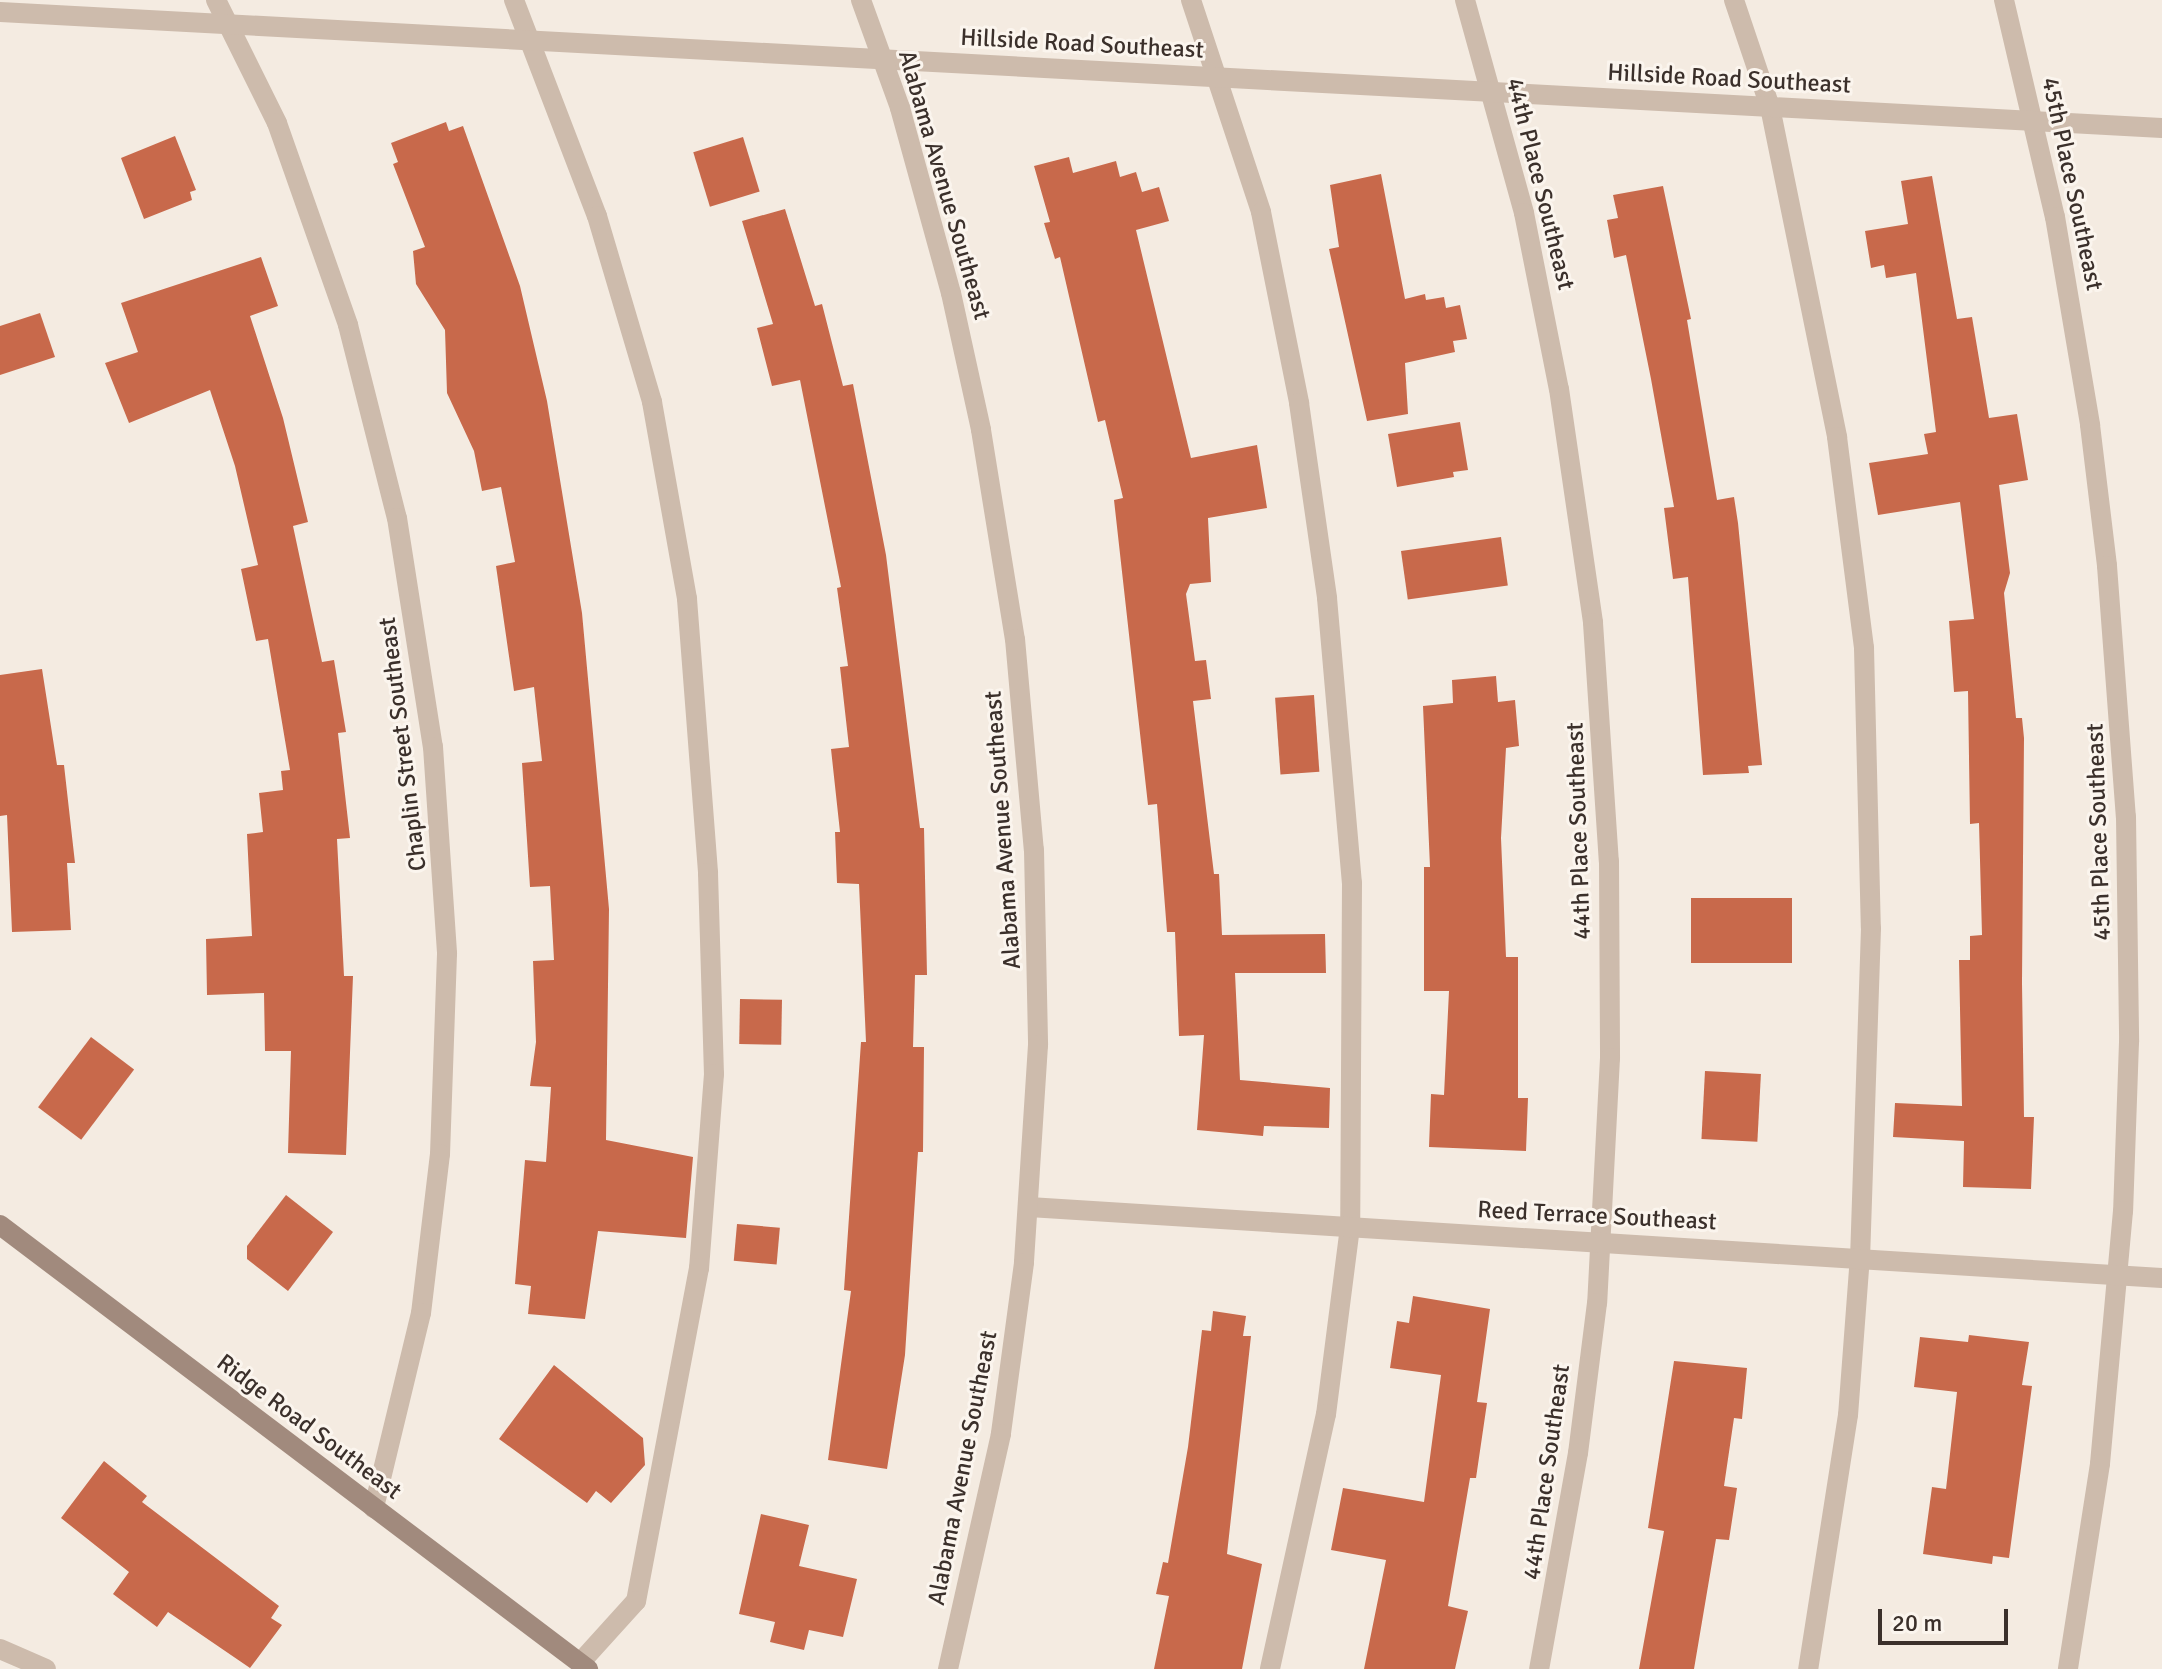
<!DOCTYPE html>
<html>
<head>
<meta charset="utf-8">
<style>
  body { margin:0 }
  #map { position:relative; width:2162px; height:1669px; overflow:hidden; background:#f4ebe1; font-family:Signika,sans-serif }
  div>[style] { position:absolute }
  .building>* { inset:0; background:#c8694b; transform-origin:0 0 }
  .service>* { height:20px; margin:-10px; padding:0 10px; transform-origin:10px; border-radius:10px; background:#cdbbac }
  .minor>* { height:20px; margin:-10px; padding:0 10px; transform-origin:10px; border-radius:10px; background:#cdbbac }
  .tertiary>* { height:20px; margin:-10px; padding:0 10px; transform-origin:10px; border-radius:10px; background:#cdbbac }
  .secondary>* { height:20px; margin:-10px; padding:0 10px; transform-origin:10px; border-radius:10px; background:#a18a7d }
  span { translate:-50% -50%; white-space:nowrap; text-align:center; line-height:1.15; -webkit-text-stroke:6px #fbf5ee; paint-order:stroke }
  .street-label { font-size:24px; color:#3b302b }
  .scale { position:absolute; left:1878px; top:1609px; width:130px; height:36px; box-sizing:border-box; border:4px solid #3b302b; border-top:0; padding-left:10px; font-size:24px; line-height:28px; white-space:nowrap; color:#3b302b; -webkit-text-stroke:6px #fbf5ee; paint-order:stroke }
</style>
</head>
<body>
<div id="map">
  <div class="building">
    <i style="clip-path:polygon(446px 122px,449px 131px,463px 126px,520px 286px,547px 401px,582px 613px,609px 909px,606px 1140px,693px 1157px,686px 1238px,598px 1231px,585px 1319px,528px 1314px,531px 1286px,515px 1284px,525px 1160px,546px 1162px,551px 1087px,530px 1086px,536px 1042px,533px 961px,554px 960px,550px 886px,530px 887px,522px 763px,542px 761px,534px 687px,514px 691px,496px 566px,515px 562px,501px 487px,482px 491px,474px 451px,447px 393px,445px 330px,416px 284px,413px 251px,425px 247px,393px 164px,398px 162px,391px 143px)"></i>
    <i style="clip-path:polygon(175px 136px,196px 190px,190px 192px,192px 200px,144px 219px,121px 158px)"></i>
    <i style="left:743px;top:137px;width:57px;height:52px;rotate:73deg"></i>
    <i style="clip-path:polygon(1069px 157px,1073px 173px,1116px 161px,1120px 177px,1136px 172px,1142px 192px,1159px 187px,1169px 221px,1136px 230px,1191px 458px,1257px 445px,1267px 508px,1208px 518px,1211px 582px,1190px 584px,1186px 594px,1195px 661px,1206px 660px,1211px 699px,1193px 701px,1214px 874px,1219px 874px,1222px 935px,1325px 934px,1326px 973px,1235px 973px,1240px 1080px,1330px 1088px,1329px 1128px,1264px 1126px,1263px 1136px,1197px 1130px,1204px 1035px,1179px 1036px,1175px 932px,1167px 932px,1157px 804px,1148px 805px,1114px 500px,1123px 498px,1105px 420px,1098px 422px,1060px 257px,1055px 259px,1044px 223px,1050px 222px,1034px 166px)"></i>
    <i style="clip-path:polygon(1381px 174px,1405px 299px,1425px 294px,1426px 300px,1444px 297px,1446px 308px,1460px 305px,1467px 339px,1453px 341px,1455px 352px,1405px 363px,1408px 414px,1367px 421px,1329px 249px,1339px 247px,1330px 185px)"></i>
    <i style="clip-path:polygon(1932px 176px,1957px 319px,1972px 317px,1989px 418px,2017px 414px,2028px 480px,1999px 485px,2010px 573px,2004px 593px,2016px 718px,2022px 718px,2024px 738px,2022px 983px,2024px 1117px,2034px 1117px,2031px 1189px,1963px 1187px,1964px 1141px,1893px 1137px,1895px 1103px,1962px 1106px,1959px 960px,1970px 960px,1970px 936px,1982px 935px,1979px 823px,1970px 824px,1968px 691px,1954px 692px,1949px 621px,1974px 619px,1960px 502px,1878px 515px,1869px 463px,1928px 454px,1924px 434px,1936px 432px,1916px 273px,1886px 278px,1884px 265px,1871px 268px,1865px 231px,1908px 224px,1901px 181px)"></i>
    <i style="clip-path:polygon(1663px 186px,1691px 319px,1687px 320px,1717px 500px,1734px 497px,1738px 523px,1762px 765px,1748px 766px,1749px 773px,1703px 775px,1688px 577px,1673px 579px,1664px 508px,1674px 507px,1651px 379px,1626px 255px,1614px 258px,1607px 220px,1618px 218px,1613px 195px)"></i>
    <i style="clip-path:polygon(785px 209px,815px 306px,822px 304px,843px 386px,853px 384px,886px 555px,920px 828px,924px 828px,927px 975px,915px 975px,913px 1047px,924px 1047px,923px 1152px,918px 1152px,905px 1355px,887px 1469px,828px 1460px,851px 1291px,844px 1290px,861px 1042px,866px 1042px,859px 884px,837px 883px,835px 832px,840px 832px,831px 749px,849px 747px,840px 667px,848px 666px,837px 588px,841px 587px,800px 380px,772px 386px,757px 328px,773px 324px,742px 221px)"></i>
    <i style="clip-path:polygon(261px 257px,278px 306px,250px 316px,283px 418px,308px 522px,293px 526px,322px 662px,334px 660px,346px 732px,338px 733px,350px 838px,337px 839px,344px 976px,353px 976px,346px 1155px,288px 1153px,291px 1051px,265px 1051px,264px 993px,207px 995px,206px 939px,252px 936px,247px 834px,263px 832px,259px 793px,283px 790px,281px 771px,290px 770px,268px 639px,256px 641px,241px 569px,258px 565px,235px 466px,210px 390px,129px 423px,105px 363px,138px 352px,121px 303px)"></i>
    <i style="clip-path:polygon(40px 313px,55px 357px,0 375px,0 326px)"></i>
    <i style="clip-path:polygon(1460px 422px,1468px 470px,1453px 472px,1454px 477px,1397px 487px,1388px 434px)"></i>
    <i style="left:1501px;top:537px;width:49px;height:101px;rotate:82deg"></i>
    <i style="clip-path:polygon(42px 669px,57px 765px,64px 765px,75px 863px,67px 863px,71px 930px,12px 932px,7px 815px,0 816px,0 675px)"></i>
    <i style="clip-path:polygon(1496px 676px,1498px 702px,1515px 700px,1519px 746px,1506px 748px,1501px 838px,1506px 957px,1518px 957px,1518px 1098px,1528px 1098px,1526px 1151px,1429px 1147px,1431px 1094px,1444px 1095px,1449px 991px,1424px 991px,1424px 867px,1430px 867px,1423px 706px,1453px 703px,1452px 680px)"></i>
    <i style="left:1314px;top:695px;width:77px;height:39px;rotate:86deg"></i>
    <i style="left:1691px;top:898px;width:101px;height:65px"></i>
    <i style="left:740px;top:999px;width:42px;height:45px;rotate:1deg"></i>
    <i style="left:91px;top:1037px;width:54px;height:88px;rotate:37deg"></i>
    <i style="left:1705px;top:1071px;width:56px;height:68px;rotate:3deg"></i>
    <i style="clip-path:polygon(286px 1195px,333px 1232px,288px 1291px,247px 1259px,247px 1246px)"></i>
    <i style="left:737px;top:1224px;width:43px;height:37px;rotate:5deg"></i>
    <i style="clip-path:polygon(1413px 1296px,1490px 1309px,1477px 1402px,1487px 1403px,1476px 1478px,1470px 1478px,1448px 1606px,1468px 1611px,1455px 1669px,1364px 1669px,1386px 1560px,1331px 1550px,1343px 1488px,1424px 1502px,1441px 1375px,1390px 1368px,1397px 1321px,1409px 1323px)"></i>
    <i style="clip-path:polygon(1213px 1311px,1246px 1316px,1243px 1336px,1251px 1336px,1227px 1554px,1262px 1564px,1242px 1669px,1154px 1669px,1169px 1596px,1156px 1594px,1163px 1562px,1168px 1563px,1188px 1447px,1202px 1330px,1211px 1331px)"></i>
    <i style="clip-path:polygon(1969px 1335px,2029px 1342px,2022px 1385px,2032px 1386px,2009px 1558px,1993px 1556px,1992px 1564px,1923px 1554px,1932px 1487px,1946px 1489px,1957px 1392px,1914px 1387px,1920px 1337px,1968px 1342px)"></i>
    <i style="clip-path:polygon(1674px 1361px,1747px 1368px,1742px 1419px,1734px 1418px,1724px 1486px,1737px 1488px,1729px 1540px,1716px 1539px,1694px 1669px,1639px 1669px,1664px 1531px,1648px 1528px)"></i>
    <i style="clip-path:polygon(554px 1365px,643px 1438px,645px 1465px,611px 1503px,596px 1491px,587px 1503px,499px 1439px)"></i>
    <i style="clip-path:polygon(104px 1461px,147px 1496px,142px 1502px,279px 1606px,271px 1618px,282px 1625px,250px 1668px,168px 1612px,157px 1627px,113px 1594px,129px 1572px,61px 1518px)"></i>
    <i style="clip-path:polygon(761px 1514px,809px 1525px,799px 1566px,857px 1579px,843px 1637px,809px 1630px,804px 1650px,770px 1642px,775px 1622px,739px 1614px)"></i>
  </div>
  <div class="service">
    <i style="left:514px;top:0;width:231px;rotate:69deg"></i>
    <i style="left:597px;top:216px;width:194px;rotate:73.5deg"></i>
    <i style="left:652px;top:402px;width:200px;rotate:79.9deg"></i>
    <i style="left:687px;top:599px;width:275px;rotate:85.6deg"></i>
    <i style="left:708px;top:873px;width:201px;rotate:88.3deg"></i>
    <i style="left:714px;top:1074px;width:195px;rotate:94.4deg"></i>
    <i style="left:699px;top:1268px;width:339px;rotate:100.7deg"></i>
    <i style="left:636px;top:1601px;width:84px;rotate:132.1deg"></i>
    <i style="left:1191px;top:0;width:223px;rotate:71.7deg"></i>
    <i style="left:1261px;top:212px;width:195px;rotate:78.7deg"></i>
    <i style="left:1299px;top:403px;width:197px;rotate:81.8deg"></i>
    <i style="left:1327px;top:598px;width:286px;rotate:85deg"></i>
    <i style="left:1352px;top:883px;width:344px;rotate:90.3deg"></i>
    <i style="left:1350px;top:1227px;width:189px;rotate:97.3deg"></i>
    <i style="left:1326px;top:1414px;width:261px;rotate:102.4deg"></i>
    <i style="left:1734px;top:0;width:113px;rotate:71.4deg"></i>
    <i style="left:1770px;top:107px;width:337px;rotate:78.5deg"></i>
    <i style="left:1837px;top:437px;width:213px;rotate:82.7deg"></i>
    <i style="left:1864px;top:648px;width:280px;rotate:88.6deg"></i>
    <i style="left:1871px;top:928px;width:328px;rotate:91.9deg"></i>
    <i style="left:1860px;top:1256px;width:159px;rotate:94.3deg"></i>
    <i style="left:1848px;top:1415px;width:257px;rotate:98.9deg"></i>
    <i style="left:0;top:1649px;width:50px;rotate:23.5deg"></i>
  </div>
  <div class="minor">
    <i style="left:216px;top:0;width:137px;rotate:63.6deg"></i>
    <i style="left:277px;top:123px;width:214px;rotate:70.6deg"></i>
    <i style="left:348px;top:325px;width:199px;rotate:75.8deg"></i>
    <i style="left:397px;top:518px;width:232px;rotate:81.1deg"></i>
    <i style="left:433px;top:747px;width:207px;rotate:86.1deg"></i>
    <i style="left:447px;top:954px;width:200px;rotate:92deg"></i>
    <i style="left:440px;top:1154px;width:160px;rotate:96.8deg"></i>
    <i style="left:421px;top:1313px;width:201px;rotate:103.6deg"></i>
    <i style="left:1465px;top:0;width:221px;rotate:74.5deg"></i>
    <i style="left:1524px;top:213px;width:179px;rotate:78.8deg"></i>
    <i style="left:1559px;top:389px;width:236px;rotate:81.7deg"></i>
    <i style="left:1593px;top:623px;width:239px;rotate:86.2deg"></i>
    <i style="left:1609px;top:861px;width:197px;rotate:89.7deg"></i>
    <i style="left:1610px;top:1058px;width:245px;rotate:93deg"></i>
    <i style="left:1597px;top:1303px;width:151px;rotate:97.2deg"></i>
    <i style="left:1578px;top:1453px;width:219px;rotate:100.2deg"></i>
    <i style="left:2004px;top:0;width:223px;rotate:76.8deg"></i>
    <i style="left:2055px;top:217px;width:211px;rotate:80.4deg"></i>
    <i style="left:2090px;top:425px;width:142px;rotate:83.1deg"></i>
    <i style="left:2107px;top:566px;width:252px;rotate:85.7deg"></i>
    <i style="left:2126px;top:817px;width:225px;rotate:89.2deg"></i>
    <i style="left:2129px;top:1042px;width:169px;rotate:92deg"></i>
    <i style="left:2123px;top:1211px;width:254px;rotate:95.2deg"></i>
    <i style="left:2100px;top:1464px;width:207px;rotate:98.9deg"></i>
    <i style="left:0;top:12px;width:2165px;rotate:3.07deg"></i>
    <i style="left:1029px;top:1207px;width:1135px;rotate:3.59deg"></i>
  </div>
  <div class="tertiary">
    <i style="left:861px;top:0;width:115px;rotate:70.1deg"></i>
    <i style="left:900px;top:108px;width:192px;rotate:74.6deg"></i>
    <i style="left:951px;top:293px;width:140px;rotate:77.6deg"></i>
    <i style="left:981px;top:430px;width:212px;rotate:80.8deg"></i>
    <i style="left:1015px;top:639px;width:212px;rotate:84.9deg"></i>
    <i style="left:1034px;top:850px;width:195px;rotate:88.8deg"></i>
    <i style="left:1038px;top:1045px;width:218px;rotate:93.7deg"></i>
    <i style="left:1024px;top:1263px;width:173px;rotate:97.7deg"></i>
    <i style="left:1001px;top:1434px;width:241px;rotate:102.7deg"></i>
  </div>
  <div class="secondary">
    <i style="left:0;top:1225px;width:737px;rotate:37.06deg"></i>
  </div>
  <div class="street-label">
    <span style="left:1082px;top:44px;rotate:3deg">Hillside Road Southeast</span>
    <span style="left:1729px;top:79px;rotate:3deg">Hillside Road Southeast</span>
    <span style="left:1540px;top:184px;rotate:76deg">44th Place Southeast</span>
    <span style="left:2072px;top:184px;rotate:78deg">45th Place Southeast</span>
    <span style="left:944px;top:185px;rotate:74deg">Alabama Avenue Southeast</span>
    <span style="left:403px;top:744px;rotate:-97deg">Chaplin Street Southeast</span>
    <span style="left:1003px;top:830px;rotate:-94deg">Alabama Avenue Southeast</span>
    <span style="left:1579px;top:831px;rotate:-92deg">44th Place Southeast</span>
    <span style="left:2099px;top:832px;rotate:-92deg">45th Place Southeast</span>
    <span style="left:1597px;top:1216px;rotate:3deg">Reed Terrace Southeast</span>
    <span style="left:309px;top:1427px;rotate:37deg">Ridge Road Southeast</span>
    <span style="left:963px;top:1468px;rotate:-79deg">Alabama Avenue Southeast</span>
    <span style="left:1547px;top:1472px;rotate:-82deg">44th Place Southeast</span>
  </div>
  <div class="scale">20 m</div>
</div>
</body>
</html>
